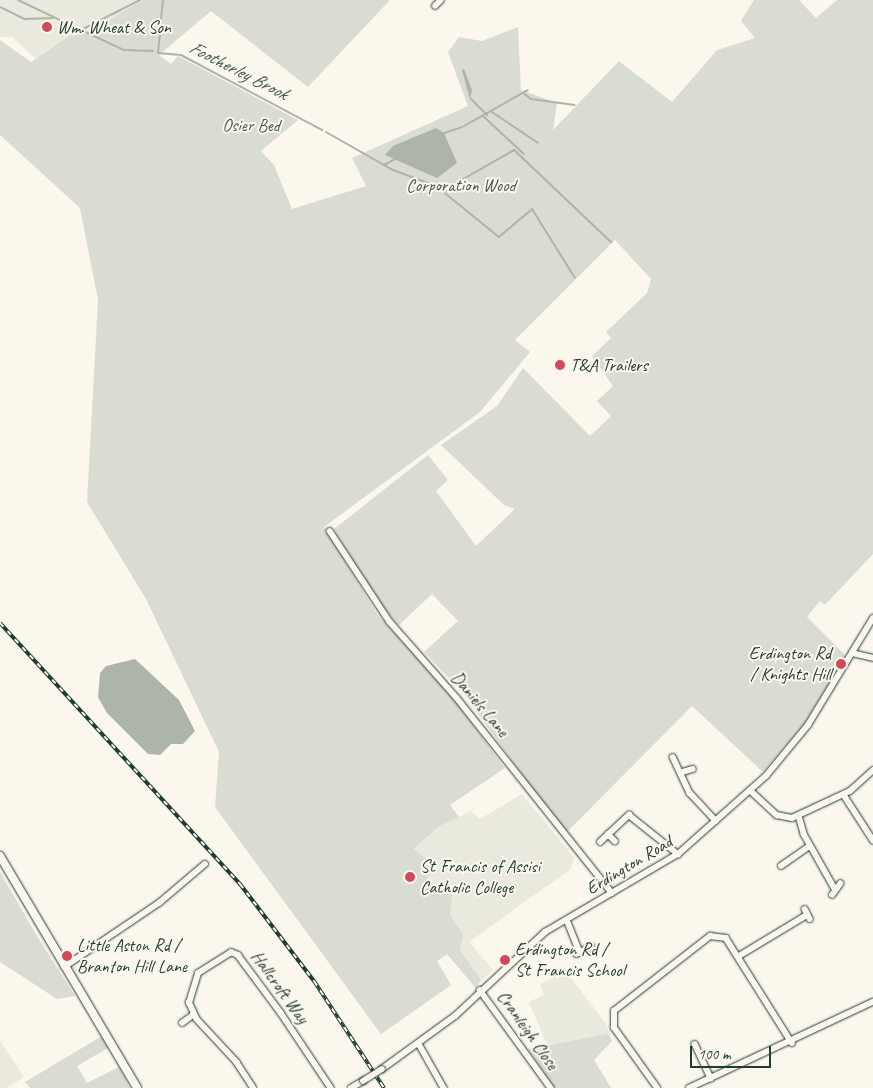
<!DOCTYPE html>
<html>
<head>
<meta charset="utf-8">
<style>
  body { margin:0 }
  #map { position:relative; width:873px; height:1088px; overflow:hidden; background:#fbf7ec; font-family:Caveat,sans-serif }
  div>[style] { position:absolute }
  .built>* { inset:0; background:#eae9de }
  .green>* { inset:0; background:#dbdcd1 }
  .water>* { inset:0; background:#adb4aa }
  .stream>* { height:2px; margin:-1px; padding:0 1px; transform-origin:1px; border-radius:1px; background:#adb4aa }
  .roads { filter:drop-shadow(0 0 1px #1f3d34) drop-shadow(0 0 1px #1f3d34) }
  .minor>* { height:5.5px; margin:-2.75px; padding:0 2.75px; transform-origin:2.75px; border-radius:2.75px; background:#fbf7ec }
  .major>* { height:8px; margin:-4px; padding:0 4px; transform-origin:4px; border-radius:4px; background:#fbf7ec }
  .rail>* { height:4px; margin-top:-2px; transform-origin:0; background:repeating-linear-gradient(90deg,#fbf7ec 0 5.5px,#1f3d34 0 11px); box-sizing:border-box; border-block:1px solid #1f3d34 }
  .bridges { filter:drop-shadow(0 0 1px #1f3d34) drop-shadow(0 0 1px #1f3d34) }
  .minor-bridge>* { height:5.5px; margin:-2.75px; padding:0 2.75px; transform-origin:2.75px; border-radius:2.75px; background:#fbf7ec }
  .dots>* { width:14px; height:14px; translate:-50% -50%; box-sizing:border-box; border:2px solid #fbf7ec; border-radius:50% }
  span { translate:-50% -50%; white-space:nowrap; text-align:center; line-height:1.15; -webkit-text-stroke:4px #fbf7ec; paint-order:stroke }
  .poi-label { font-size:18px; color:#1f3d34 }
  .left { translate:0 -50%; text-align:left }
  .right { translate:-100% -50%; text-align:right }
  .park-label { font-size:18px; color:#455d53 }
  .street-label { font-size:18px; color:#1f3d34 }
  .water-label { font-size:19px; color:#425b52; font-style:italic }
  .scale { position:absolute; left:690px; top:1046px; width:81px; height:22px; box-sizing:border-box; border:2px solid #1f3d34; border-top:0; padding-left:6px; font-size:15px; line-height:18px; white-space:nowrap; color:#1f3d34; -webkit-text-stroke:4px #fbf7ec; paint-order:stroke }
</style>
</head>
<body>
<div id="map">
  <div class="built">
    <i style="clip-path:polygon(0 0,142px 0,86px 34px,77px 30px,35px 58px,12px 37px,0 37px)"></i>
    <i style="clip-path:polygon(522px 794px,574px 857px,571px 869px,469px 942px,493px 970px,475px 987px,447px 954px,437px 961px,451px 985px,381px 1034px,215px 807px,403px 859px,438px 827px,471px 811px,480px 819px)"></i>
    <i style="clip-path:polygon(566px 971px,606px 1024px,612px 1041px,594px 1060px,611px 1088px,555px 1088px,528px 1049px,546px 1043px,529px 1002px,544px 995px,540px 984px)"></i>
    <i style="clip-path:polygon(0 1041px,24px 1077px,6px 1088px,0 1088px)"></i>
  </div>
  <div class="green">
    <i style="clip-path:polygon(142px 0,390px 0,308px 87px,211px 11px,159px 55px,171px 64px,178px 56px,298px 120px,261px 151px,274px 165px,292px 209px,366px 186px,352px 158px,468px 106px,448px 52px,459px 37px,482px 41px,518px 27px,521px 90px,557px 103px,553px 130px,619px 61px,672px 102px,717px 50px,755px 38px,741px 21px,754px 0,799px 0,816px 18px,837px 0,873px 0,873px 554px,825px 605px,820px 601px,807px 617px,846px 656px,804px 724px,763px 772px,692px 706px,565px 834px,463px 693px,424px 652px,458px 621px,432px 594px,399px 625px,378px 603px,334px 529px,428px 455px,448px 480px,436px 491px,476px 546px,515px 509px,504px 505px,441px 445px,497px 406px,523px 368px,590px 436px,611px 416px,597px 401px,613px 386px,592px 356px,611px 338px,606px 332px,647px 293px,651px 279px,615px 240px,515px 340px,530px 352px,480px 412px,324px 527px,377px 614px,453px 698px,505px 768px,450px 805px,459px 817px,438px 827px,414px 849px,434px 865px,427px 880px,452px 893px,450px 915px,463px 935px,460px 950px,481px 980px,475px 987px,447px 954px,437px 961px,451px 985px,381px 1034px,215px 807px,219px 752px,146px 599px,87px 502px,98px 300px,80px 208px,0 135px,0 40px,31px 62px,77px 30px,86px 34px)"></i>
    <i style="clip-path:polygon(0 872px,37px 936px,75px 996px,57px 999px,0 962px)"></i>
    <i style="clip-path:polygon(608px 1034px,612px 1041px,594px 1060px,611px 1088px,555px 1088px,528px 1049px)"></i>
    <i style="clip-path:polygon(102px 1036px,108px 1048px,77px 1066px,87px 1083px,119px 1067px,130px 1088px,30px 1088px,25px 1082px)"></i>
  </div>
  <div class="water">
    <i style="clip-path:polygon(464px 69px,472px 90px,470px 100px,462px 70px)"></i>
    <i style="clip-path:polygon(436px 128px,444px 133px,457px 163px,437px 178px,385px 155px,393px 146px)"></i>
    <i style="clip-path:polygon(135px 659px,179px 700px,195px 731px,183px 744px,171px 744px,160px 755px,148px 754px,107px 713px,98px 697px,100px 673px,106px 666px)"></i>
  </div>
  <div class="stream">
    <i style="left:18px;top:0;width:70px;rotate:25.5deg"></i>
    <i style="left:81px;top:30px;width:66px;rotate:-27deg"></i>
    <i style="left:0;top:7px;width:28px;rotate:26deg"></i>
    <i style="left:25px;top:19px;width:28px;rotate:-2deg"></i>
    <i style="left:161px;top:19px;width:19px;rotate:-84deg"></i>
    <i style="left:81px;top:30px;width:47px;rotate:24.9deg"></i>
    <i style="left:124px;top:50px;width:29px;rotate:2deg"></i>
    <i style="left:160px;top:34px;width:19px;rotate:96deg"></i>
    <i style="left:158px;top:53px;width:23px;rotate:5deg"></i>
    <i style="left:181px;top:55px;width:160px;rotate:28deg"></i>
    <i style="left:523px;top:93px;width:10px;rotate:37deg"></i>
    <i style="left:531px;top:99px;width:44px;rotate:7.8deg"></i>
    <i style="left:471px;top:99px;width:23px;rotate:45deg"></i>
    <i style="left:492px;top:112px;width:55px;rotate:34deg"></i>
    <i style="left:484px;top:117px;width:54px;rotate:42.8deg"></i>
    <i style="left:464px;top:126px;width:73px;rotate:-29.4deg"></i>
    <i style="left:326px;top:132px;width:77px;rotate:29.6deg"></i>
    <i style="left:393px;top:170px;width:46px;rotate:20.4deg"></i>
    <i style="left:436px;top:186px;width:81px;rotate:39deg"></i>
    <i style="left:499px;top:237px;width:43px;rotate:-40.3deg"></i>
    <i style="left:532px;top:209px;width:81px;rotate:58.1deg"></i>
    <i style="left:444px;top:133px;width:19px;rotate:-18deg"></i>
    <i style="left:384px;top:165px;width:15px;rotate:-28deg"></i>
    <i style="left:444px;top:190px;width:81px;rotate:-29.7deg"></i>
    <i style="left:514px;top:150px;width:134px;rotate:43.5deg"></i>
  </div>
  <div class="roads">
    <div class="minor">
      <i style="left:435px;top:6px;width:8px;rotate:-45deg"></i>
      <i style="left:330px;top:531px;width:109px;rotate:56.6deg"></i>
      <i style="left:390px;top:622px;width:101px;rotate:48.6deg"></i>
      <i style="left:457px;top:698px;width:249px;rotate:51.5deg"></i>
      <i style="left:852px;top:653px;width:22px;rotate:13deg"></i>
      <i style="left:673px;top:757px;width:40px;rotate:65deg"></i>
      <i style="left:690px;top:793px;width:38px;rotate:47deg"></i>
      <i style="left:683px;top:772px;width:10px;rotate:-17deg"></i>
      <i style="left:750px;top:790px;width:37px;rotate:43deg"></i>
      <i style="left:777px;top:815px;width:15px;rotate:11deg"></i>
      <i style="left:792px;top:818px;width:64px;rotate:-25deg"></i>
      <i style="left:850px;top:791px;width:31px;rotate:-42deg"></i>
      <i style="left:844px;top:795px;width:54px;rotate:57.2deg"></i>
      <i style="left:799px;top:816px;width:19px;rotate:74deg"></i>
      <i style="left:804px;top:834px;width:61px;rotate:60.5deg"></i>
      <i style="left:608px;top:834px;width:10px;rotate:45deg"></i>
      <i style="left:600px;top:842px;width:40px;rotate:-43deg"></i>
      <i style="left:629px;top:815px;width:63px;rotate:38.5deg"></i>
      <i style="left:781px;top:866px;width:35px;rotate:-35deg"></i>
      <i style="left:832px;top:895px;width:14px;rotate:-54deg"></i>
      <i style="left:805px;top:909px;width:11px;rotate:63deg"></i>
      <i style="left:567px;top:920px;width:35px;rotate:68deg"></i>
      <i style="left:576px;top:954px;width:17px;rotate:-25deg"></i>
      <i style="left:739px;top:956px;width:79px;rotate:-31.1deg"></i>
      <i style="left:64px;top:967px;width:115px;rotate:-34deg"></i>
      <i style="left:159px;top:903px;width:60px;rotate:-40.3deg"></i>
      <i style="left:480px;top:990px;width:121px;rotate:54.1deg"></i>
      <i style="left:182px;top:1023px;width:14px;rotate:-36deg"></i>
      <i style="left:419px;top:1044px;width:51px;rotate:60.4deg"></i>
      <i style="left:695px;top:1044px;width:38px;rotate:65deg"></i>
      <i style="left:382px;top:1069px;width:90px;rotate:-36deg"></i>
      <i style="left:455px;top:1016px;width:123px;rotate:-43deg"></i>
      <i style="left:545px;top:932px;width:154px;rotate:-30.4deg"></i>
      <i style="left:678px;top:854px;width:118px;rotate:-41.6deg"></i>
      <i style="left:766px;top:776px;width:66px;rotate:-50.5deg"></i>
      <i style="left:808px;top:725px;width:125px;rotate:-58.7deg"></i>
      <i style="left:253px;top:1088px;width:30px;rotate:-123deg"></i>
      <i style="left:237px;top:1063px;width:59px;rotate:-132.9deg"></i>
      <i style="left:197px;top:1020px;width:19px;rotate:-115deg"></i>
      <i style="left:189px;top:1003px;width:31px;rotate:-73deg"></i>
      <i style="left:198px;top:973px;width:39px;rotate:-32deg"></i>
      <i style="left:231px;top:952px;width:8px;rotate:23deg"></i>
      <i style="left:238px;top:955px;width:72px;rotate:53.4deg"></i>
      <i style="left:281px;top:1013px;width:90px;rotate:56.3deg"></i>
      <i style="left:351px;top:1088px;width:14px;rotate:-30deg"></i>
      <i style="left:657px;top:1088px;width:74px;rotate:-125.6deg"></i>
      <i style="left:614px;top:1028px;width:17px;rotate:-90deg"></i>
      <i style="left:614px;top:1011px;width:122px;rotate:-38deg"></i>
      <i style="left:710px;top:936px;width:16px;rotate:7deg"></i>
      <i style="left:726px;top:938px;width:124px;rotate:57.8deg"></i>
      <i style="left:689px;top:1088px;width:203px;rotate:-25.1deg"></i>
    </div>
    <div class="major">
      <i style="left:0;top:856px;width:269px;rotate:59.4deg"></i>
    </div>
  </div>
  <div class="rail">
    <i style="left:0;top:623px;width:355px;rotate:47.4deg"></i>
    <i style="left:240px;top:884px;width:122px;rotate:52.7deg"></i>
    <i style="left:314px;top:981px;width:128px;rotate:56.8deg"></i>
  </div>
  <div class="bridges">
    <div class="minor-bridge">
      <i style="left:363px;top:1081px;width:22px;rotate:-32deg"></i>
    </div>
  </div>
  <div class="dots">
    <i style="left:47px;top:27px;background:#d1495b"></i>
    <i style="left:560px;top:365px;background:#d1495b"></i>
    <i style="left:841px;top:664px;background:#d1495b"></i>
    <i style="left:410px;top:877px;background:#d1495b"></i>
    <i style="left:67px;top:956px;background:#d1495b"></i>
    <i style="left:505px;top:960px;background:#d1495b"></i>
  </div>
  <div class="poi-label">
    <span class="left" style="left:57px;top:27px">Wm. Wheat &amp; Son</span>
    <span class="left" style="left:570px;top:365px">T&amp;A Trailers</span>
    <span class="right" style="left:831px;top:664px">Erdington Rd<br>/ Knights Hill</span>
    <span class="left" style="left:420px;top:877px">St Francis of Assisi<br>Catholic College</span>
    <span class="left" style="left:77px;top:956px">Little Aston Rd /<br>Branton Hill Lane</span>
    <span class="left" style="left:515px;top:960px">Erdington Rd /<br>St Francis School</span>
  </div>
  <div class="park-label">
    <span style="left:251px;top:125px">Osier Bed</span>
    <span style="left:461px;top:185px">Corporation Wood</span>
  </div>
  <div class="street-label">
    <span style="left:480px;top:704px;rotate:50deg">Daniels Lane</span>
    <span style="left:629px;top:865px;rotate:-31deg">Erdington Road</span>
    <span style="left:280px;top:987px;rotate:54deg">Hallcroft Way</span>
    <span style="left:528px;top:1030px;rotate:55deg">Cranleigh Close</span>
  </div>
  <div class="water-label">
    <span style="left:238px;top:71px;rotate:27deg">Footherley Brook</span>
  </div>
  <div class="scale">100 m</div>
</div>
</body>
</html>
